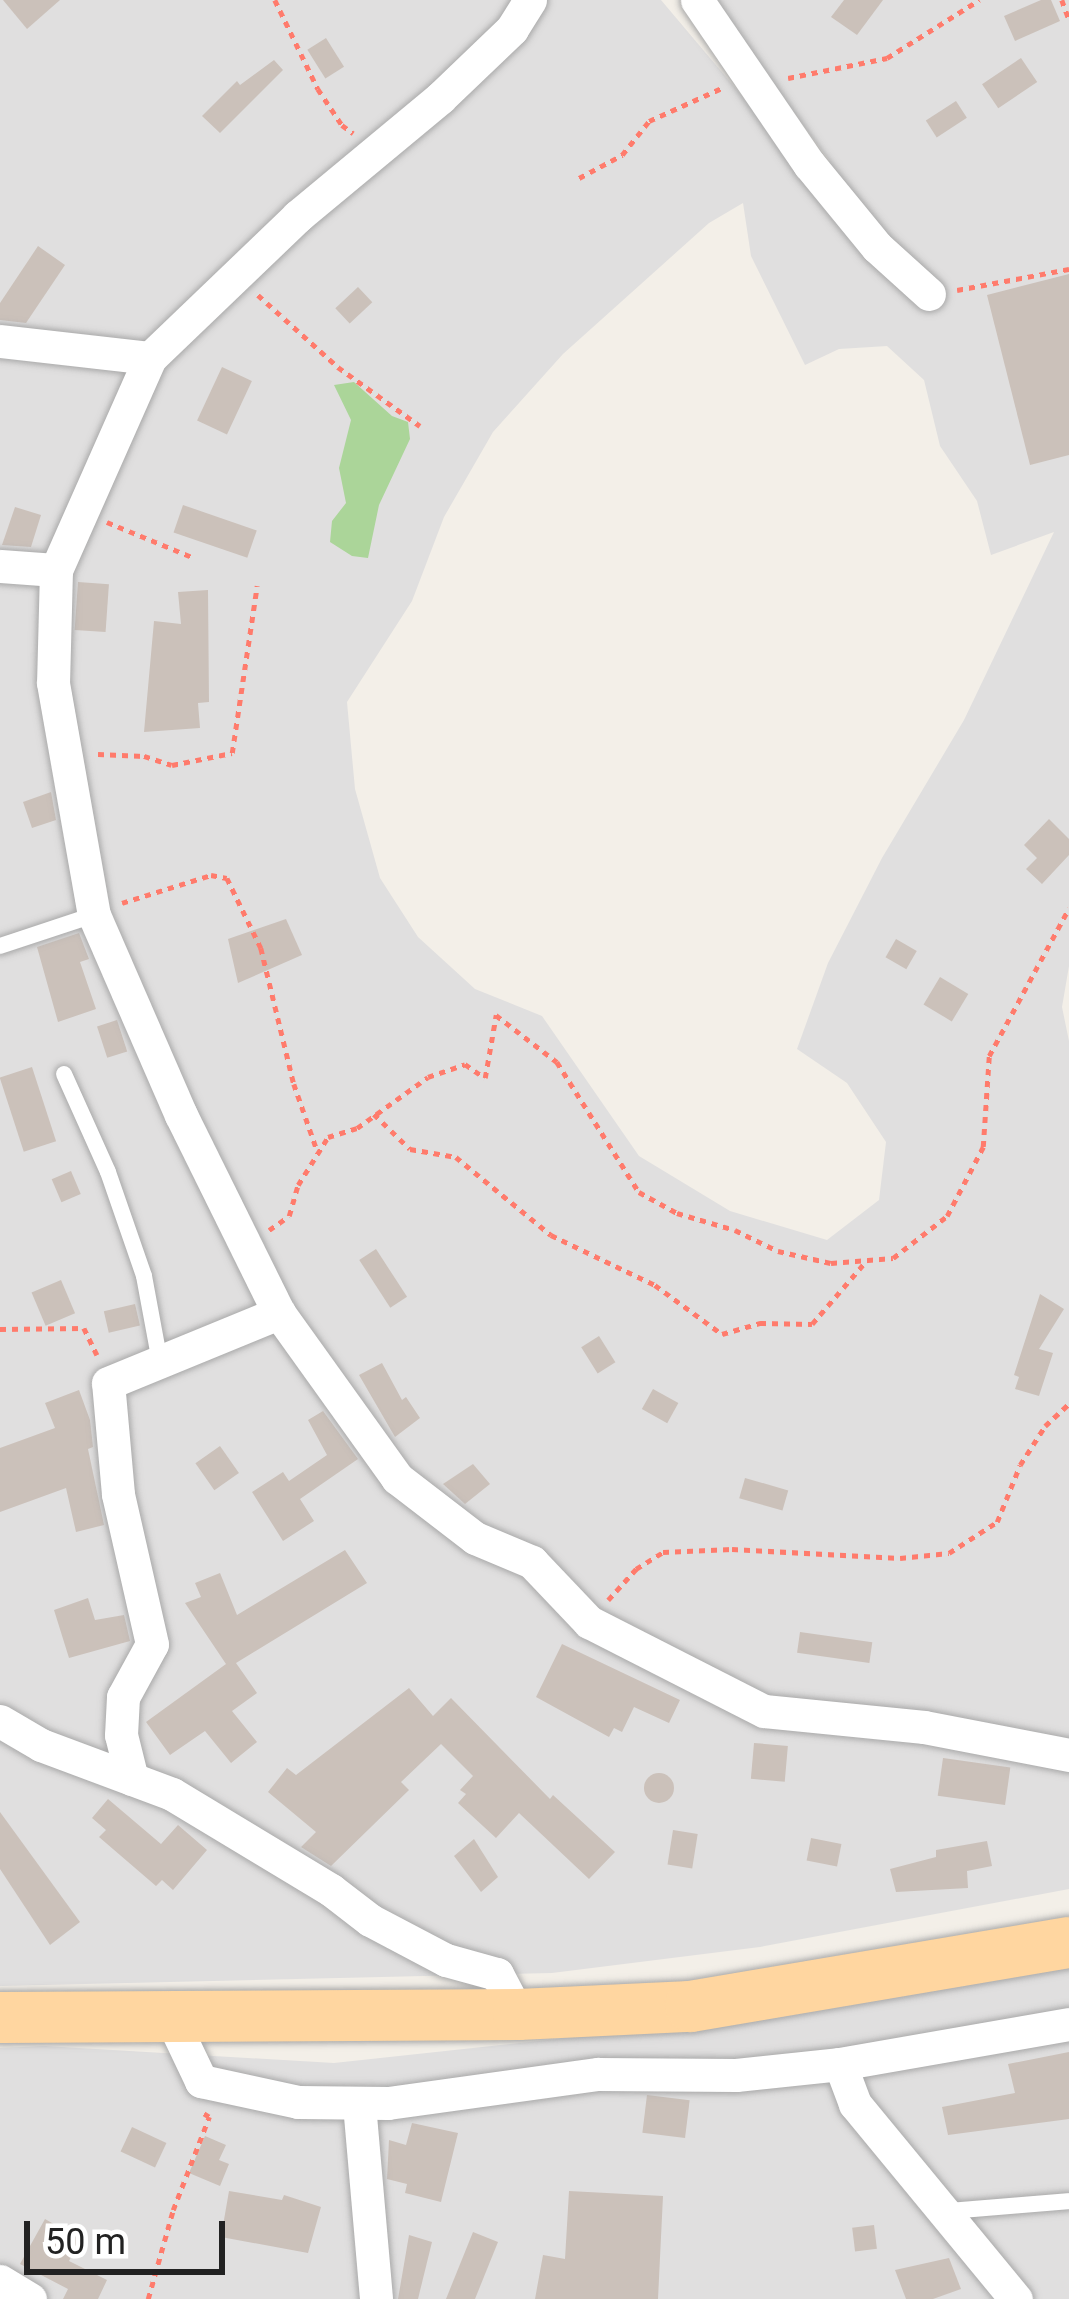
<!DOCTYPE html>
<html>
<head>
<meta charset="utf-8">
<style>
  body { margin:0 }
  #map { position:relative; width:1069px; height:2299px; overflow:hidden; background:#f3efe8; font-family:Roboto,sans-serif }
  div>[style] { position:absolute }
  .residential>* { inset:0; background:#e0dfdf }
  .forest>* { inset:0; background:#abd599 }
  .building>* { inset:0; background:#cbc1ba; transform-origin:0 0 }
  .round { border-radius:50% }
  .path>* { height:4.5px; margin-top:-2.25px; transform-origin:0; background:repeating-linear-gradient(90deg,#ff7b6c 0 6px,transparent 0 12px) }
  .roads { filter:drop-shadow(0 0 3px #a9a9a9) drop-shadow(0 0 3px #a9a9a9) }
  .lane>* { height:16px; margin:-8px; padding:0 8px; transform-origin:8px; border-radius:8px; background:#fff }
  .street>* { height:33px; margin:-16.5px; padding:0 16.5px; transform-origin:16.5px; border-radius:16.5px; background:#fff }
  .primary>* { height:51px; margin:-25.5px; padding:0 25.5px; transform-origin:25.5px; border-radius:25.5px; background:#ffd6a0 }
  span { translate:-50% -50%; white-space:nowrap; text-align:center; line-height:1.15; -webkit-text-stroke:12px #fff; paint-order:stroke }
  .scale { position:absolute; left:24px; top:2221px; width:201px; height:54px; box-sizing:border-box; border:6px solid #222; border-top:0; padding-left:15px; font-size:36px; line-height:42px; white-space:nowrap; color:#222; -webkit-text-stroke:9px #fff; paint-order:stroke }
</style>
</head>
<body>
<div id="map">
  <div class="residential">
    <i style="clip-path:polygon(evenodd,0 0,661px 0,769px 128px,797px 174px,830px 161px,710px 0,1069px 0,1069px 966px,1062px 1007px,1069px 1041px,1069px 1889px,760px 1947px,552px 1973px,0 1986px,0 0,743px 203px,751px 256px,805px 365px,839px 349px,887px 346px,924px 380px,940px 446px,977px 501px,991px 555px,1054px 532px,964px 720px,882px 858px,828px 963px,797px 1049px,847px 1083px,886px 1142px,879px 1200px,827px 1240px,730px 1211px,639px 1156px,542px 1016px,475px 989px,418px 937px,380px 878px,355px 789px,347px 702px,412px 601px,444px 517px,493px 432px,563px 354px,709px 223px,743px 203px)"></i>
    <i style="clip-path:polygon(1069px 1968px,1069px 2299px,0 2299px,0 2048px,45px 2046px,334px 2063px,789px 2014px)"></i>
  </div>
  <div class="forest">
    <i style="clip-path:polygon(354px 382px,392px 416px,408px 422px,410px 439px,379px 505px,368px 558px,352px 556px,330px 542px,332px 521px,346px 503px,339px 468px,351px 420px,334px 385px)"></i>
  </div>
  <div class="building">
    <i style="clip-path:polygon(3px 0,60px 0,27px 29px)"></i>
    <i style="clip-path:polygon(844px 0,883px 0,857px 35px,831px 17px)"></i>
    <i style="clip-path:polygon(1041px 0,1051px 0,1060px 21px,1015px 41px,1004px 16px)"></i>
    <i style="left:326px;top:38px;width:34px;height:22px;rotate:58deg"></i>
    <i style="left:1021px;top:58px;width:29px;height:47px;rotate:56deg"></i>
    <i style="clip-path:polygon(274px 60px,283px 70px,220px 133px,202px 116px,237px 81px,240px 85px)"></i>
    <i style="left:956px;top:101px;width:20px;height:36px;rotate:57deg"></i>
    <i style="clip-path:polygon(38px 246px,65px 265px,26px 323px,0 320px,0 303px)"></i>
    <i style="clip-path:polygon(1069px 274px,1069px 455px,1030px 465px,987px 295px)"></i>
    <i style="left:358px;top:287px;width:21px;height:31px;rotate:47deg"></i>
    <i style="left:222px;top:367px;width:33px;height:59px;rotate:25deg"></i>
    <i style="left:183px;top:505px;width:78px;height:29px;rotate:19deg"></i>
    <i style="clip-path:polygon(15px 507px,41px 515px,31px 547px,2px 545px)"></i>
    <i style="left:78px;top:582px;width:31px;height:48px;rotate:4deg"></i>
    <i style="clip-path:polygon(208px 590px,209px 702px,198px 703px,200px 728px,144px 732px,154px 621px,181px 624px,178px 592px)"></i>
    <i style="clip-path:polygon(51px 792px,56px 820px,32px 828px,23px 802px)"></i>
    <i style="clip-path:polygon(1049px 819px,1069px 839px,1069px 855px,1042px 884px,1026px 869px,1037px 858px,1024px 845px)"></i>
    <i style="clip-path:polygon(286px 919px,302px 955px,238px 983px,228px 939px)"></i>
    <i style="clip-path:polygon(79px 933px,89px 959px,80px 962px,96px 1009px,58px 1022px,37px 947px)"></i>
    <i style="left:896px;top:939px;width:24px;height:21px;rotate:30deg"></i>
    <i style="left:940px;top:977px;width:33px;height:32px;rotate:31deg"></i>
    <i style="left:117px;top:1020px;width:33px;height:21px;rotate:72deg"></i>
    <i style="left:32px;top:1067px;width:78px;height:34px;rotate:72deg"></i>
    <i style="left:71px;top:1171px;width:25px;height:21px;rotate:67deg"></i>
    <i style="left:376px;top:1249px;width:57px;height:20px;rotate:57deg"></i>
    <i style="left:61px;top:1280px;width:36px;height:32px;rotate:67deg"></i>
    <i style="clip-path:polygon(1040px 1294px,1064px 1309px,1039px 1349px,1053px 1353px,1039px 1396px,1015px 1389px,1019px 1377px,1014px 1375px)"></i>
    <i style="left:135px;top:1304px;width:22px;height:32px;rotate:77deg"></i>
    <i style="left:599px;top:1336px;width:31px;height:21px;rotate:58deg"></i>
    <i style="clip-path:polygon(382px 1363px,402px 1400px,406px 1397px,420px 1418px,395px 1437px,359px 1375px)"></i>
    <i style="left:653px;top:1389px;width:29px;height:23px;rotate:29deg"></i>
    <i style="clip-path:polygon(79px 1390px,90px 1420px,93px 1447px,88px 1449px,104px 1525px,76px 1532px,66px 1488px,0 1512px,0 1448px,55px 1428px,45px 1403px)"></i>
    <i style="clip-path:polygon(323px 1411px,358px 1459px,300px 1499px,314px 1521px,283px 1541px,252px 1492px,283px 1472px,289px 1481px,327px 1455px,308px 1420px)"></i>
    <i style="left:220px;top:1446px;width:33px;height:30px;rotate:55deg"></i>
    <i style="clip-path:polygon(473px 1464px,490px 1484px,465px 1504px,443px 1484px)"></i>
    <i style="left:745px;top:1478px;width:45px;height:21px;rotate:16deg"></i>
    <i style="clip-path:polygon(345px 1550px,367px 1583px,236px 1663px,257px 1693px,232px 1711px,257px 1742px,231px 1763px,205px 1731px,170px 1755px,146px 1722px,226px 1664px,185px 1603px,201px 1597px,195px 1583px,220px 1573px,237px 1615px)"></i>
    <i style="clip-path:polygon(88px 1598px,95px 1620px,124px 1615px,130px 1641px,69px 1658px,54px 1610px)"></i>
    <i style="left:800px;top:1632px;width:73px;height:21px;rotate:8deg"></i>
    <i style="clip-path:polygon(562px 1644px,680px 1700px,669px 1723px,634px 1707px,622px 1732px,614px 1728px,609px 1737px,536px 1697px)"></i>
    <i style="clip-path:polygon(409px 1688px,433px 1716px,451px 1698px,550px 1799px,553px 1795px,615px 1852px,589px 1879px,519px 1813px,496px 1838px,458px 1803px,466px 1794px,460px 1790px,473px 1776px,441px 1744px,401px 1782px,409px 1790px,331px 1866px,301px 1847px,316px 1832px,268px 1792px,287px 1768px,296px 1775px)"></i>
    <i style="left:754px;top:1743px;width:34px;height:36px;rotate:5deg"></i>
    <i style="left:943px;top:1758px;width:68px;height:38px;rotate:8deg"></i>
    <i class="round" style="left:644px;top:1773px;width:30px;height:30px"></i>
    <i style="clip-path:polygon(108px 1799px,161px 1844px,178px 1825px,207px 1850px,173px 1890px,162px 1880px,156px 1886px,99px 1837px,106px 1830px,92px 1818px)"></i>
    <i style="clip-path:polygon(0 1812px,80px 1922px,50px 1945px,0 1869px)"></i>
    <i style="left:673px;top:1830px;width:25px;height:35px;rotate:9deg"></i>
    <i style="left:811px;top:1838px;width:31px;height:23px;rotate:11deg"></i>
    <i style="clip-path:polygon(474px 1839px,498px 1877px,481px 1892px,454px 1856px)"></i>
    <i style="clip-path:polygon(987px 1841px,992px 1866px,967px 1871px,968px 1888px,896px 1892px,890px 1869px,936px 1857px,936px 1850px)"></i>
    <i style="clip-path:polygon(1069px 2052px,1069px 2119px,948px 2135px,942px 2107px,1015px 2093px,1008px 2064px)"></i>
    <i style="left:647px;top:2095px;width:43px;height:38px;rotate:7deg"></i>
    <i style="clip-path:polygon(412px 2123px,458px 2133px,441px 2202px,405px 2193px,407px 2184px,387px 2179px,389px 2140px,406px 2145px)"></i>
    <i style="left:132px;top:2127px;width:38px;height:27px;rotate:25deg"></i>
    <i style="clip-path:polygon(205px 2136px,226px 2145px,219px 2160px,229px 2164px,220px 2186px,189px 2173px)"></i>
    <i style="clip-path:polygon(229px 2191px,282px 2200px,284px 2195px,321px 2207px,308px 2253px,221px 2237px)"></i>
    <i style="clip-path:polygon(569px 2191px,663px 2196px,658px 2299px,535px 2299px,543px 2255px,565px 2259px)"></i>
    <i style="clip-path:polygon(45px 2219px,80px 2239px,69px 2261px,107px 2280px,98px 2299px,63px 2299px,68px 2289px,20px 2264px)"></i>
    <i style="left:874px;top:2225px;width:24px;height:22px;rotate:83deg"></i>
    <i style="clip-path:polygon(473px 2232px,498px 2242px,475px 2299px,446px 2299px)"></i>
    <i style="clip-path:polygon(409px 2235px,432px 2242px,418px 2299px,398px 2299px)"></i>
    <i style="clip-path:polygon(949px 2258px,961px 2289px,933px 2299px,906px 2299px,895px 2270px)"></i>
  </div>
  <div class="path">
    <i style="left:275px;top:0;width:99px;rotate:64.2deg"></i>
    <i style="left:318px;top:89px;width:43px;rotate:56.3deg"></i>
    <i style="left:342px;top:125px;width:14px;rotate:36deg"></i>
    <i style="left:1062px;top:0;width:20px;rotate:70deg"></i>
    <i style="left:788px;top:78px;width:101px;rotate:-11.4deg"></i>
    <i style="left:887px;top:58px;width:109px;rotate:-32.2deg"></i>
    <i style="left:579px;top:178px;width:49px;rotate:-28.1deg"></i>
    <i style="left:622px;top:155px;width:43px;rotate:-51.5deg"></i>
    <i style="left:649px;top:121px;width:82px;rotate:-24.4deg"></i>
    <i style="left:957px;top:290px;width:114px;rotate:-10.6deg"></i>
    <i style="left:258px;top:295px;width:108px;rotate:42deg"></i>
    <i style="left:338px;top:367px;width:101px;rotate:35.7deg"></i>
    <i style="left:107px;top:522px;width:92px;rotate:22.4deg"></i>
    <i style="left:98px;top:754px;width:46px;rotate:2.5deg"></i>
    <i style="left:144px;top:756px;width:29px;rotate:18deg"></i>
    <i style="left:172px;top:765px;width:61px;rotate:-11.3deg"></i>
    <i style="left:232px;top:753px;width:169px;rotate:-81.5deg"></i>
    <i style="left:122px;top:903px;width:93px;rotate:-17.5deg"></i>
    <i style="left:211px;top:875px;width:16px;rotate:11deg"></i>
    <i style="left:227px;top:878px;width:78px;rotate:64.1deg"></i>
    <i style="left:261px;top:948px;width:140px;rotate:76.4deg"></i>
    <i style="left:294px;top:1084px;width:73px;rotate:70.8deg"></i>
    <i style="left:374px;top:1114px;width:50px;rotate:44.2deg"></i>
    <i style="left:410px;top:1149px;width:47px;rotate:9.9deg"></i>
    <i style="left:456px;top:1157px;width:123px;rotate:39.4deg"></i>
    <i style="left:551px;top:1235px;width:115px;rotate:25.7deg"></i>
    <i style="left:655px;top:1285px;width:83px;rotate:36.2deg"></i>
    <i style="left:722px;top:1334px;width:40px;rotate:-16deg"></i>
    <i style="left:760px;top:1323px;width:52px;rotate:1.1deg"></i>
    <i style="left:812px;top:1324px;width:84px;rotate:-49.3deg"></i>
    <i style="left:269px;top:1230px;width:24px;rotate:-35deg"></i>
    <i style="left:289px;top:1216px;width:32px;rotate:-74deg"></i>
    <i style="left:298px;top:1185px;width:57px;rotate:-58deg"></i>
    <i style="left:328px;top:1137px;width:30px;rotate:-17deg"></i>
    <i style="left:357px;top:1128px;width:87px;rotate:-35.7deg"></i>
    <i style="left:428px;top:1077px;width:39px;rotate:-19deg"></i>
    <i style="left:465px;top:1064px;width:24px;rotate:35deg"></i>
    <i style="left:485px;top:1078px;width:64px;rotate:-80.1deg"></i>
    <i style="left:496px;top:1015px;width:77px;rotate:37.6deg"></i>
    <i style="left:557px;top:1062px;width:154px;rotate:57.8deg"></i>
    <i style="left:639px;top:1192px;width:43px;rotate:28.9deg"></i>
    <i style="left:677px;top:1213px;width:60px;rotate:16.3deg"></i>
    <i style="left:735px;top:1230px;width:48px;rotate:26deg"></i>
    <i style="left:778px;top:1251px;width:54px;rotate:12.8deg"></i>
    <i style="left:831px;top:1263px;width:62px;rotate:-4.6deg"></i>
    <i style="left:893px;top:1258px;width:68px;rotate:-37.9deg"></i>
    <i style="left:947px;top:1216px;width:78px;rotate:-62.4deg"></i>
    <i style="left:983px;top:1147px;width:91px;rotate:-86.2deg"></i>
    <i style="left:989px;top:1056px;width:168px;rotate:-61.6deg"></i>
    <i style="left:0;top:1329px;width:84px;rotate:-0.7deg"></i>
    <i style="left:84px;top:1328px;width:30px;rotate:64deg"></i>
    <i style="left:608px;top:1600px;width:42px;rotate:-47.9deg"></i>
    <i style="left:636px;top:1569px;width:32px;rotate:-32deg"></i>
    <i style="left:663px;top:1552px;width:69px;rotate:-2.5deg"></i>
    <i style="left:732px;top:1549px;width:168px;rotate:3.1deg"></i>
    <i style="left:900px;top:1558px;width:49px;rotate:-5.8deg"></i>
    <i style="left:949px;top:1553px;width:57px;rotate:-32.9deg"></i>
    <i style="left:997px;top:1522px;width:61px;rotate:-68deg"></i>
    <i style="left:1020px;top:1465px;width:46px;rotate:-57.3deg"></i>
    <i style="left:1045px;top:1426px;width:33px;rotate:-43deg"></i>
    <i style="left:148px;top:2299px;width:92px;rotate:-74.3deg"></i>
    <i style="left:173px;top:2210px;width:100px;rotate:-68.8deg"></i>
    <i style="left:209px;top:2117px;width:6px;rotate:-149deg"></i>
  </div>
  <div class="roads">
    <div class="lane">
      <i style="left:0;top:946px;width:99px;rotate:-18.3deg"></i>
      <i style="left:64px;top:1074px;width:107px;rotate:65.8deg"></i>
      <i style="left:108px;top:1172px;width:110px;rotate:70.9deg"></i>
      <i style="left:144px;top:1276px;width:82px;rotate:79.5deg"></i>
      <i style="left:948px;top:2211px;width:121px;rotate:-4.7deg"></i>
    </div>
    <div class="street">
      <i style="left:530px;top:0;width:34px;rotate:122deg"></i>
      <i style="left:512px;top:29px;width:100px;rotate:136.2deg"></i>
      <i style="left:440px;top:98px;width:185px;rotate:140.3deg"></i>
      <i style="left:298px;top:216px;width:205px;rotate:136.2deg"></i>
      <i style="left:150px;top:358px;width:232px;rotate:113.9deg"></i>
      <i style="left:56px;top:570px;width:113px;rotate:91.5deg"></i>
      <i style="left:53px;top:683px;width:236px;rotate:80deg"></i>
      <i style="left:94px;top:915px;width:218px;rotate:66.5deg"></i>
      <i style="left:181px;top:1115px;width:221px;rotate:63.7deg"></i>
      <i style="left:279px;top:1313px;width:203px;rotate:54.4deg"></i>
      <i style="left:397px;top:1478px;width:98px;rotate:37.6deg"></i>
      <i style="left:475px;top:1538px;width:62px;rotate:22.8deg"></i>
      <i style="left:532px;top:1562px;width:83px;rotate:46.5deg"></i>
      <i style="left:589px;top:1622px;width:196px;rotate:27deg"></i>
      <i style="left:764px;top:1711px;width:161px;rotate:5.7deg"></i>
      <i style="left:924px;top:1727px;width:148px;rotate:10.9deg"></i>
      <i style="left:697px;top:0;width:199px;rotate:55.7deg"></i>
      <i style="left:809px;top:164px;width:107px;rotate:50.7deg"></i>
      <i style="left:877px;top:247px;width:70px;rotate:42.1deg"></i>
      <i style="left:0;top:341px;width:151px;rotate:6.5deg"></i>
      <i style="left:0;top:566px;width:56px;rotate:4.1deg"></i>
      <i style="left:0;top:1721px;width:48px;rotate:30.3deg"></i>
      <i style="left:41px;top:1745px;width:140px;rotate:20.5deg"></i>
      <i style="left:172px;top:1794px;width:186px;rotate:31.1deg"></i>
      <i style="left:331px;top:1890px;width:49px;rotate:37.6deg"></i>
      <i style="left:370px;top:1920px;width:86px;rotate:27.8deg"></i>
      <i style="left:446px;top:1960px;width:53px;rotate:15.4deg"></i>
      <i style="left:497px;top:1974px;width:45px;rotate:62.3deg"></i>
      <i style="left:132px;top:1779px;width:45px;rotate:-104deg"></i>
      <i style="left:121px;top:1735px;width:38px;rotate:-87deg"></i>
      <i style="left:123px;top:1697px;width:60px;rotate:-61.3deg"></i>
      <i style="left:152px;top:1644px;width:154px;rotate:-102.8deg"></i>
      <i style="left:118px;top:1494px;width:111px;rotate:-95.1deg"></i>
      <i style="left:108px;top:1383px;width:185px;rotate:-22.3deg"></i>
      <i style="left:171px;top:2018px;width:70px;rotate:64.5deg"></i>
      <i style="left:201px;top:2081px;width:99px;rotate:12.2deg"></i>
      <i style="left:298px;top:2102px;width:90px;rotate:0.6deg"></i>
      <i style="left:388px;top:2103px;width:212px;rotate:-7.9deg"></i>
      <i style="left:598px;top:2074px;width:138px;rotate:0.4deg"></i>
      <i style="left:736px;top:2075px;width:105px;rotate:-6deg"></i>
      <i style="left:840px;top:2064px;width:43px;rotate:69.4deg"></i>
      <i style="left:855px;top:2104px;width:253px;rotate:50.5deg"></i>
      <i style="left:840px;top:2064px;width:232px;rotate:-9.9deg"></i>
      <i style="left:359px;top:2104px;width:196px;rotate:85deg"></i>
      <i style="left:0;top:2281px;width:35px;rotate:31deg"></i>
    </div>
    <div class="primary">
      <i style="left:0;top:2017px;width:518px;rotate:-0.33deg"></i>
      <i style="left:518px;top:2014px;width:172px;rotate:-2.7deg"></i>
      <i style="left:690px;top:2006px;width:384px;rotate:-9.6deg"></i>
    </div>
  </div>
  <div class="scale">50 m</div>
</div>
</body>
</html>
